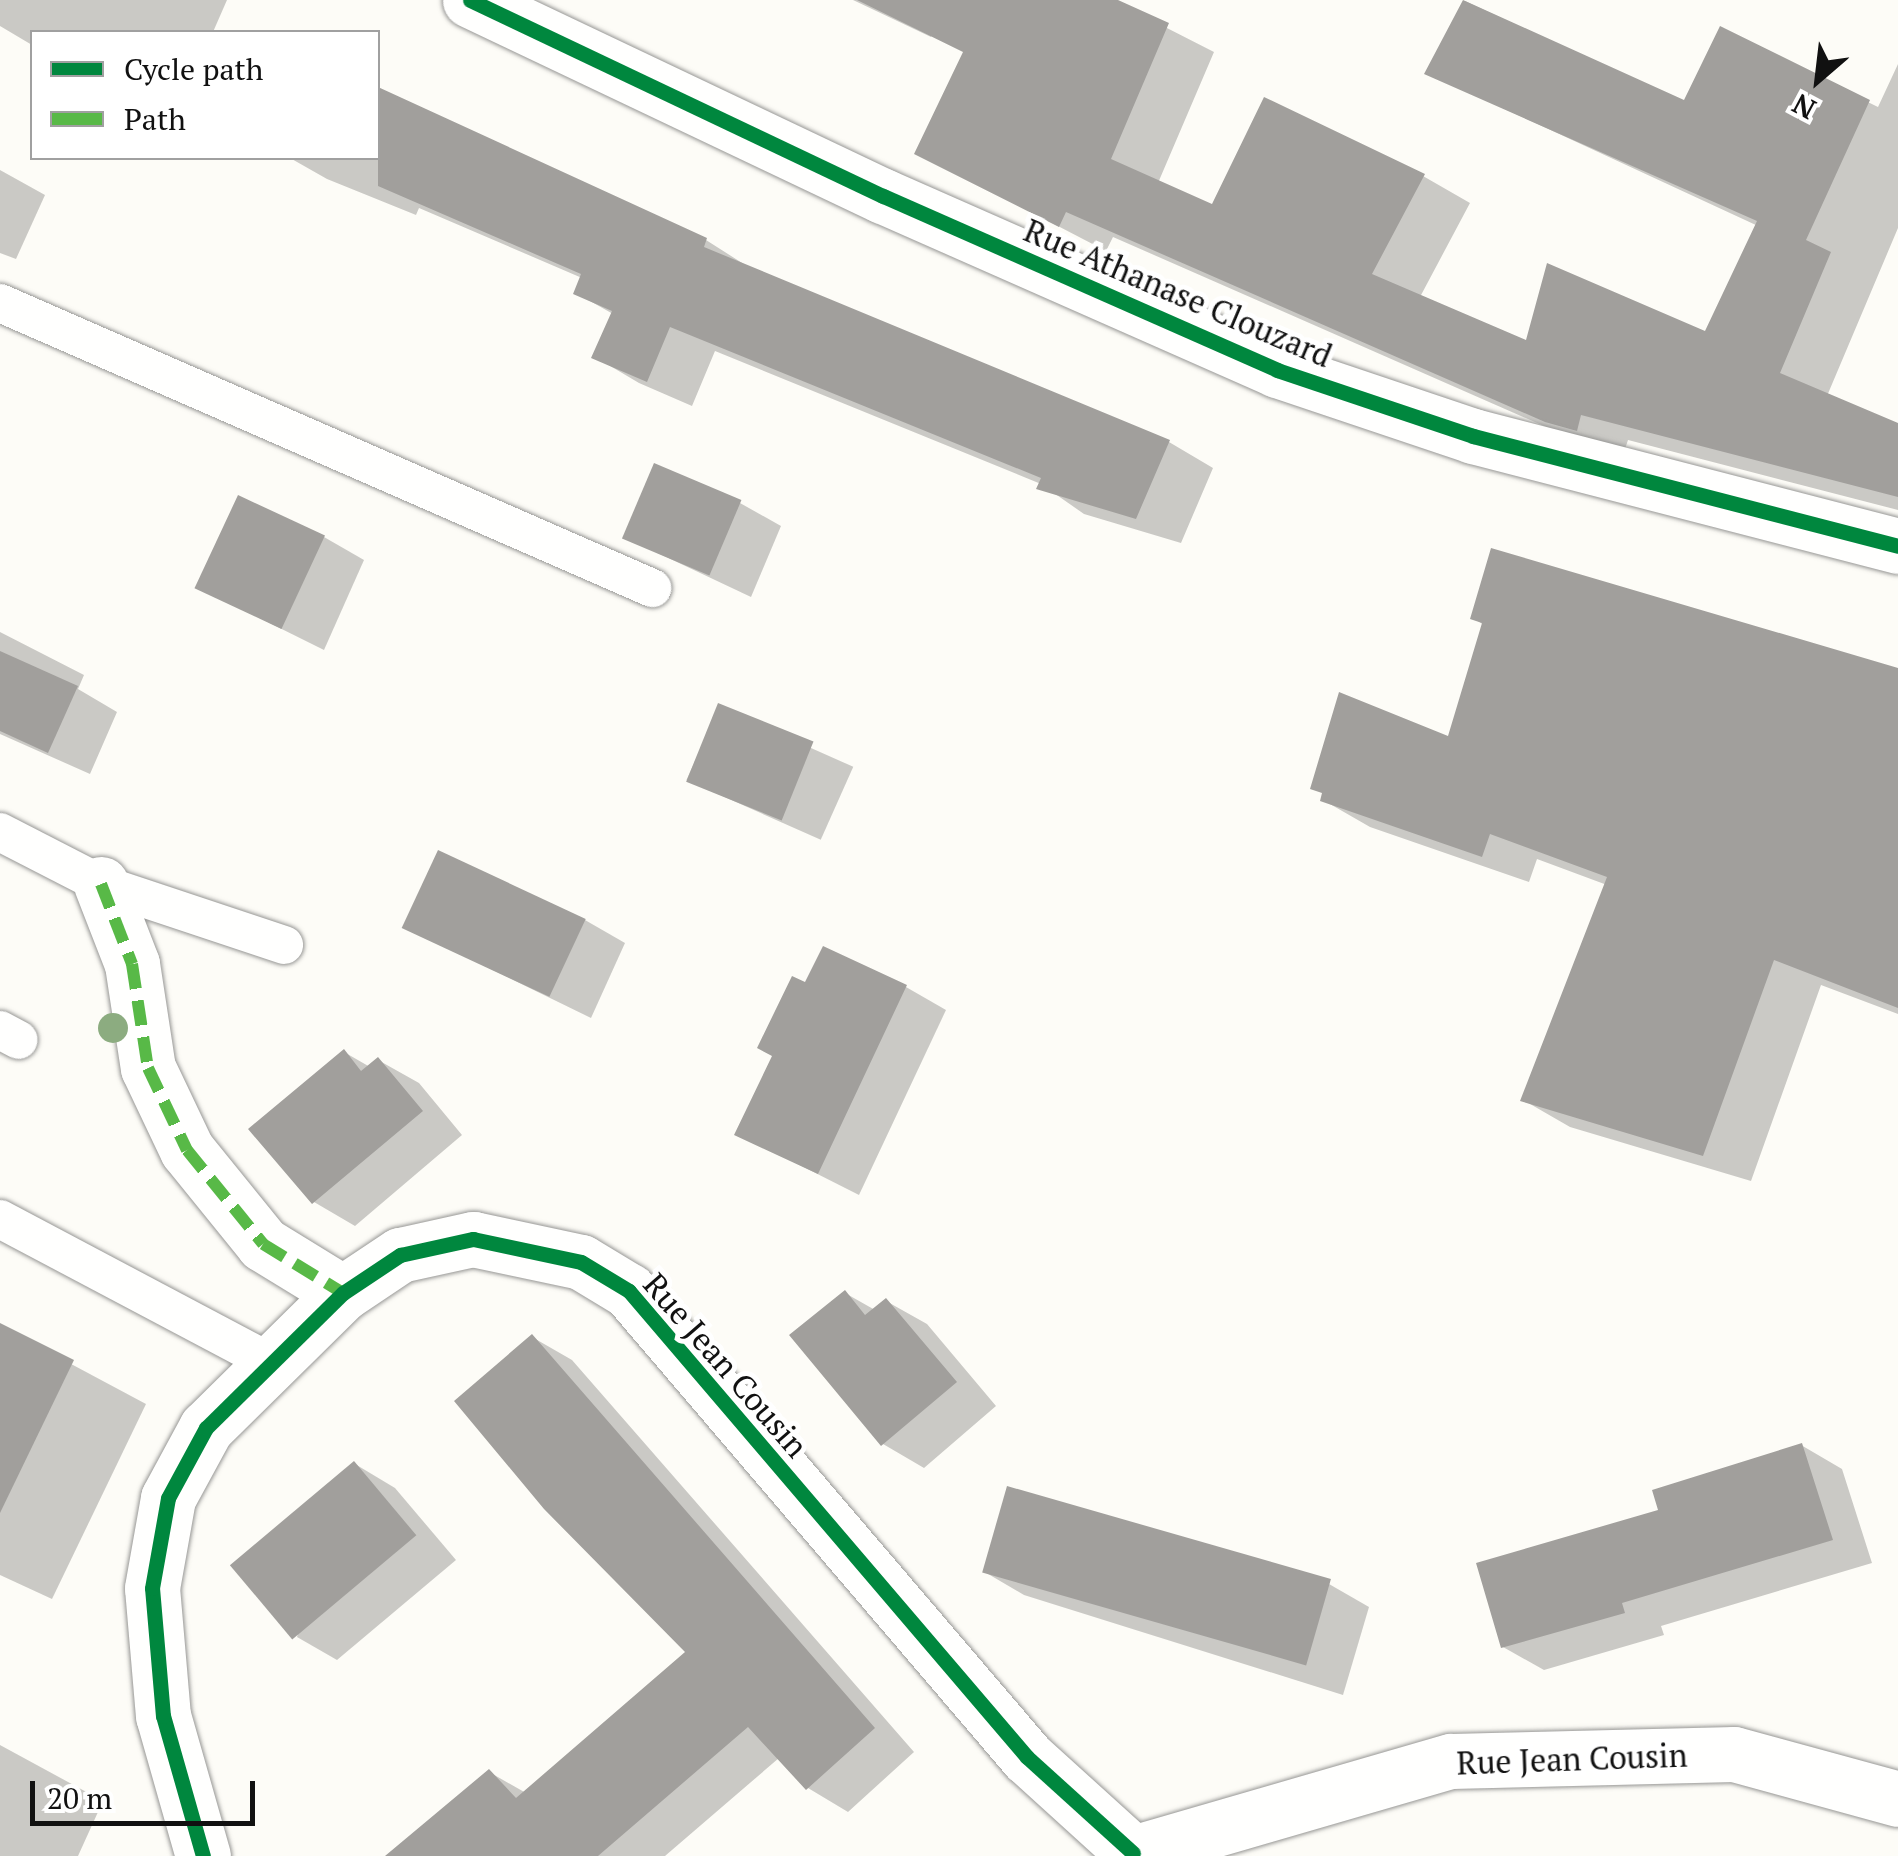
<!DOCTYPE html>
<html>
<head>
<meta charset="utf-8">
<style>
  body { margin:0 }
  #map { position:relative; width:1898px; height:1856px; overflow:hidden; background:#fdfcf7; font-family:"PT Serif",serif }
  div>[style] { position:absolute }
  .shadow>* { inset:0; background:#0003; transform-origin:0 0 }
  .building>* { inset:0; background:#a19f9c; transform-origin:0 0 }
  .roads { filter:drop-shadow(0 0 2px #979795) drop-shadow(0 0 2px #979795) }
  .service>* { height:38px; margin:-19px; padding:0 19px; transform-origin:19px; border-radius:19px; background:#fffffe }
  .pedestrian>* { height:55px; margin:-27.5px; padding:0 27.5px; transform-origin:27.5px; border-radius:27.5px; background:#fffffe }
  .minor>* { height:55px; margin:-27.5px; padding:0 27.5px; transform-origin:27.5px; border-radius:27.5px; background:#fffffe }
  .quiet>* { height:12px; margin-top:-6px; transform-origin:0; background:repeating-linear-gradient(90deg,#58b947 0 25px,transparent 0 37px) }
  .cycleway>* { height:15px; margin:-7.5px; padding:0 7.5px; transform-origin:7.5px; border-radius:7.5px; background:#00873e }
  .trees>* { width:30px; height:30px; margin:-15px; border-radius:50%; background:#8cac80 }
  span { translate:-50% -50%; white-space:nowrap; text-align:center; line-height:1.15; -webkit-text-stroke:10px #fff; paint-order:stroke }
  .street-label { font-size:32px; color:#111 }
  .legend { position:absolute; left:30px; top:30px; width:350px; height:130px; box-sizing:border-box; background:#fff; border:2px solid #a0a0a0; margin:0; padding:12px 18px; list-style:none; font-size:30px; color:#111 }
  .legend li { display:flex; align-items:center; gap:20px; height:50px }
  .legend b { width:50px; border:2px solid #a0a0a0 }
  .north { position:absolute; left:1768px; top:30px; width:100px; height:100px; -webkit-text-stroke:8px #fff; paint-order:stroke; rotate:208deg; font-size:28px; font-weight:700; line-height:40px; text-align:center; color:#111 }
  .north::after { content:''; display:block; margin:auto; width:35px; height:45px; background:#111; clip-path:polygon(50% 0,100% 100%,50% 72%,0 100%) }
  .scale { position:absolute; left:30px; top:1781px; width:225px; height:45px; box-sizing:border-box; border:5px solid #111; border-top:0; padding-left:12px; font-size:30px; line-height:35px; white-space:nowrap; color:#111; -webkit-text-stroke:8px #fff; paint-order:stroke }
</style>
</head>
<body>
<div id="map">
  <div class="shadow">
    <i style="clip-path:polygon(0 0,227px 0,213px 32px,32px 32px,32px 45px,0 26px)"></i>
    <i style="clip-path:polygon(853px 0,950px 0,931px 37px)"></i>
    <i style="clip-path:polygon(1037px 0,1112px 0,1214px 52px,1158px 183px,1214px 207px,1423px 176px,1470px 203px,1420px 297px,1528px 343px,1706px 335px,1758px 226px,1427px 73px,1465px 1px,1685px 104px,1721px 30px,1878px 107px,1898px 64px,1898px 228px,1827px 396px,1898px 426px,1898px 510px,1628px 440px,1623px 455px,1594px 448px,1113px 237px,1106px 251px,917px 153px)"></i>
    <i style="clip-path:polygon(378px 90px,706px 240px,750px 268px,1169px 442px,1213px 468px,1181px 543px,1084px 514px,1041px 484px,715px 351px,692px 406px,639px 383px,595px 357px,613px 314px,576px 293px,582px 278px,419px 208px,416px 215px,327px 179px,290px 158px,378px 158px)"></i>
    <i style="clip-path:polygon(0 170px,45px 195px,16px 259px,0 253px)"></i>
    <i style="clip-path:polygon(740px 503px,781px 526px,751px 597px,626px 538px)"></i>
    <i style="clip-path:polygon(324px 537px,364px 560px,324px 650px,199px 588px)"></i>
    <i style="clip-path:polygon(1473px 618px,1898px 669px,1898px 1014px,1821px 985px,1751px 1181px,1570px 1127px,1523px 1100px,1607px 885px,1537px 859px,1529px 882px,1370px 827px,1323px 800px,1450px 739px,1484px 625px)"></i>
    <i style="clip-path:polygon(0 632px,84px 675px,78px 689px,117px 712px,90px 774px,0 734px)"></i>
    <i style="left:719px;top:707px;width:147px;height:80px;rotate:24deg"></i>
    <i style="clip-path:polygon(585px 920px,625px 943px,591px 1018px,405px 927px)"></i>
    <i style="clip-path:polygon(807px 985px,906px 987px,946px 1010px,859px 1195px,738px 1134px)"></i>
    <i style="clip-path:polygon(344px 1052px,370px 1067px,378px 1060px,419px 1083px,462px 1135px,355px 1226px,314px 1202px,251px 1129px)"></i>
    <i style="clip-path:polygon(845px 1293px,875px 1310px,886px 1301px,927px 1324px,996px 1406px,924px 1468px,883px 1444px,792px 1335px)"></i>
    <i style="clip-path:polygon(0 1326px,146px 1404px,52px 1599px,0 1575px)"></i>
    <i style="clip-path:polygon(532px 1337px,572px 1360px,914px 1752px,848px 1812px,808px 1788px,779px 1758px,665px 1856px,389px 1856px,489px 1772px,526px 1793px,688px 1652px)"></i>
    <i style="clip-path:polygon(1801px 1445px,1842px 1469px,1872px 1563px,1661px 1626px,1664px 1635px,1544px 1670px,1503px 1647px,1661px 1511px)"></i>
    <i style="clip-path:polygon(355px 1464px,395px 1488px,456px 1560px,337px 1660px,297px 1637px)"></i>
    <i style="clip-path:polygon(983px 1571px,1329px 1584px,1369px 1607px,1343px 1695px,1024px 1595px)"></i>
    <i style="clip-path:polygon(0 1745px,103px 1801px,78px 1856px,0 1856px)"></i>
  </div>
  <div class="building">
    <i style="clip-path:polygon(857px 0,1118px 0,1169px 23px,1111px 159px,1212px 204px,1264px 97px,1425px 174px,1372px 274px,1526px 340px,1547px 263px,1705px 331px,1757px 221px,1424px 74px,1463px 0,1684px 100px,1720px 26px,1870px 100px,1806px 240px,1831px 252px,1780px 373px,1898px 423px,1898px 497px,1581px 415px,1577px 431px,1545px 422px,1066px 212px,1059px 227px,914px 154px,963px 52px)"></i>
    <i style="clip-path:polygon(378px 87px,707px 238px,704px 247px,1170px 440px,1136px 519px,1036px 489px,1041px 478px,670px 327px,647px 382px,591px 358px,612px 311px,573px 294px,581px 274px,378px 186px)"></i>
    <i style="left:654px;top:463px;width:95px;height:82px;rotate:23deg"></i>
    <i style="left:238px;top:495px;width:96px;height:103px;rotate:25deg"></i>
    <i style="clip-path:polygon(1491px 548px,1898px 668px,1898px 1008px,1774px 960px,1703px 1156px,1520px 1101px,1607px 877px,1490px 834px,1482px 857px,1320px 801px,1322px 793px,1310px 789px,1339px 692px,1448px 736px,1482px 623px,1470px 619px)"></i>
    <i style="clip-path:polygon(0 651px,78px 686px,48px 753px,0 731px)"></i>
    <i style="left:718px;top:703px;width:103px;height:85px;rotate:22deg"></i>
    <i style="left:438px;top:850px;width:163px;height:86px;rotate:25deg"></i>
    <i style="clip-path:polygon(823px 946px,907px 985px,818px 1174px,734px 1135px,772px 1056px,757px 1048px,792px 976px,805px 982px)"></i>
    <i style="clip-path:polygon(344px 1049px,361px 1071px,378px 1057px,423px 1111px,312px 1204px,248px 1129px)"></i>
    <i style="clip-path:polygon(845px 1290px,865px 1315px,886px 1298px,957px 1382px,881px 1446px,789px 1335px)"></i>
    <i style="clip-path:polygon(0 1323px,74px 1360px,0 1513px)"></i>
    <i style="clip-path:polygon(532px 1334px,875px 1728px,806px 1790px,748px 1727px,598px 1856px,385px 1856px,489px 1769px,516px 1798px,685px 1652px,544px 1509px,454px 1401px)"></i>
    <i style="clip-path:polygon(1802px 1443px,1833px 1540px,1622px 1603px,1625px 1613px,1501px 1648px,1476px 1563px,1658px 1510px,1652px 1490px)"></i>
    <i style="left:354px;top:1461px;width:97px;height:162px;rotate:50deg"></i>
    <i style="left:1007px;top:1486px;width:337px;height:90px;rotate:16deg"></i>
  </div>
  <div class="roads">
    <div class="service">
      <i style="left:0;top:303px;width:712px;rotate:23.61deg"></i>
      <i style="left:0;top:832px;width:114px;rotate:27.2deg"></i>
      <i style="left:101px;top:884px;width:193px;rotate:18.4deg"></i>
      <i style="left:0;top:1030px;width:21px;rotate:28deg"></i>
      <i style="left:0;top:1219px;width:303px;rotate:27.9deg"></i>
    </div>
    <div class="pedestrian">
      <i style="left:101px;top:884px;width:86px;rotate:68.8deg"></i>
      <i style="left:132px;top:964px;width:105px;rotate:81.3deg"></i>
      <i style="left:148px;top:1068px;width:91px;rotate:64.6deg"></i>
      <i style="left:187px;top:1150px;width:121px;rotate:51deg"></i>
      <i style="left:263px;top:1244px;width:94px;rotate:31.5deg"></i>
    </div>
    <div class="minor">
      <i style="left:470px;top:0;width:457px;rotate:25.4deg"></i>
      <i style="left:883px;top:196px;width:431px;rotate:23.8deg"></i>
      <i style="left:1277px;top:370px;width:207px;rotate:18.6deg"></i>
      <i style="left:1473px;top:436px;width:439px;rotate:14.5deg"></i>
      <i style="left:203px;top:1856px;width:146px;rotate:-105.9deg"></i>
      <i style="left:163px;top:1716px;width:128px;rotate:-94.9deg"></i>
      <i style="left:152px;top:1588px;width:91px;rotate:-79.9deg"></i>
      <i style="left:168px;top:1498px;width:80px;rotate:-61.5deg"></i>
      <i style="left:206px;top:1428px;width:192px;rotate:-44.6deg"></i>
      <i style="left:343px;top:1293px;width:69px;rotate:-33.7deg"></i>
      <i style="left:400px;top:1255px;width:75px;rotate:-12.4deg"></i>
      <i style="left:473px;top:1239px;width:110px;rotate:12deg"></i>
      <i style="left:581px;top:1262px;width:56px;rotate:31.1deg"></i>
      <i style="left:629px;top:1291px;width:613px;rotate:49.5deg"></i>
      <i style="left:1027px;top:1757px;width:143px;rotate:42.2deg"></i>
      <i style="left:1123px;top:1856px;width:341px;rotate:-16.2deg"></i>
      <i style="left:1451px;top:1761px;width:283px;rotate:-1.4deg"></i>
      <i style="left:1734px;top:1754px;width:170px;rotate:15.3deg"></i>
    </div>
  </div>
  <div class="quiet">
    <i style="left:101px;top:884px;width:86px;rotate:68.8deg"></i>
    <i style="left:132px;top:964px;width:105px;rotate:81.3deg"></i>
    <i style="left:148px;top:1068px;width:91px;rotate:64.6deg"></i>
    <i style="left:187px;top:1150px;width:121px;rotate:51deg"></i>
    <i style="left:263px;top:1244px;width:94px;rotate:31.5deg"></i>
  </div>
  <div class="cycleway">
    <i style="left:470px;top:0;width:457px;rotate:25.4deg"></i>
    <i style="left:883px;top:196px;width:431px;rotate:23.8deg"></i>
    <i style="left:1277px;top:370px;width:207px;rotate:18.6deg"></i>
    <i style="left:1473px;top:436px;width:439px;rotate:14.5deg"></i>
    <i style="left:203px;top:1856px;width:146px;rotate:-105.9deg"></i>
    <i style="left:163px;top:1716px;width:128px;rotate:-94.9deg"></i>
    <i style="left:152px;top:1588px;width:91px;rotate:-79.9deg"></i>
    <i style="left:168px;top:1498px;width:80px;rotate:-61.5deg"></i>
    <i style="left:206px;top:1428px;width:192px;rotate:-44.6deg"></i>
    <i style="left:343px;top:1293px;width:69px;rotate:-33.7deg"></i>
    <i style="left:400px;top:1255px;width:75px;rotate:-12.4deg"></i>
    <i style="left:473px;top:1239px;width:110px;rotate:12deg"></i>
    <i style="left:581px;top:1262px;width:56px;rotate:31.1deg"></i>
    <i style="left:629px;top:1291px;width:613px;rotate:49.5deg"></i>
    <i style="left:1027px;top:1757px;width:143px;rotate:42.2deg"></i>
  </div>
  <div class="trees">
    <i style="left:113px;top:1028px"></i>
  </div>
  <div class="street-label">
    <span style="left:1178px;top:293px;rotate:23deg">Rue Athanase Clouzard</span>
    <span style="left:726px;top:1365px;rotate:49deg">Rue Jean Cousin</span>
    <span style="left:1572px;top:1759px;rotate:-2deg">Rue Jean Cousin</span>
  </div>
  <ul class="legend">
  <li><b style="height:12px;background:#00873e"></b>Cycle path</li>
  <li><b style="height:12px;background:#58b947"></b>Path</li>
  </ul>
  <div class="north">N</div>
  <div class="scale">20 m</div>
</div>
</body>
</html>
